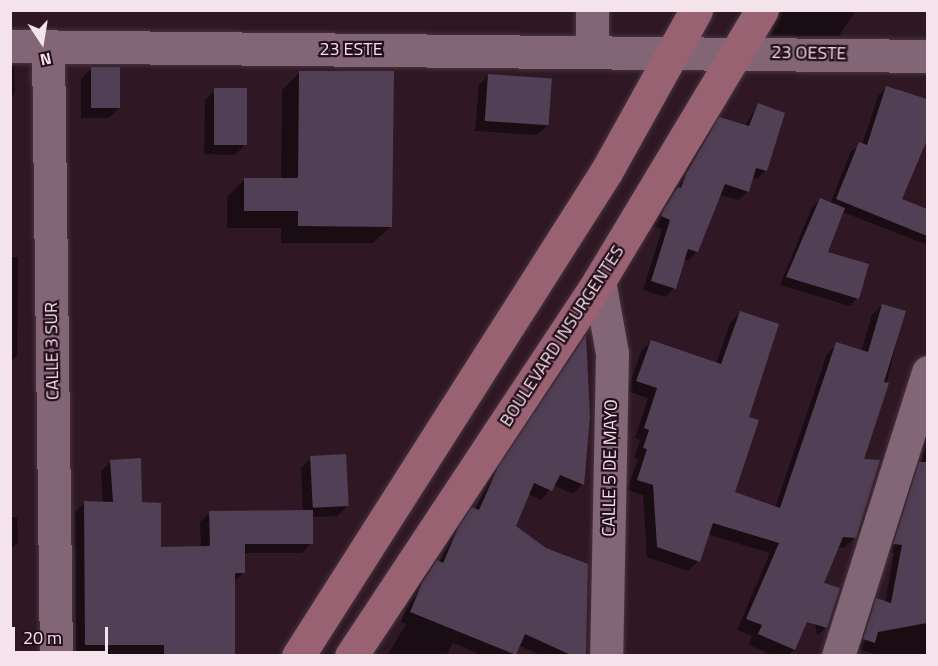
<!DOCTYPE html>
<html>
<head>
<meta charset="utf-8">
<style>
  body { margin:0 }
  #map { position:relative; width:938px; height:666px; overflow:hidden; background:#2f1824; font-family:"Titillium Web",sans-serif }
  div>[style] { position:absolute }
  .shadow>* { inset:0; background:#0007 }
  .building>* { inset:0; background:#513f55; transform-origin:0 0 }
  .roads { filter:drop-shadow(0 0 2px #47343f) drop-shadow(0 0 2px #47343f) }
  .minor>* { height:33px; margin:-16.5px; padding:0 16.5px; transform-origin:16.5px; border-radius:16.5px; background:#836675 }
  .secondary>* { height:33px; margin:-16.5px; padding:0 16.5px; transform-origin:16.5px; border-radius:16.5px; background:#986272 }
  span { translate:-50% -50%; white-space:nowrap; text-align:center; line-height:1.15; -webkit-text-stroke:4.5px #250e1b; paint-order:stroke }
  .street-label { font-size:18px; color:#f4e3eb }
  .frame { position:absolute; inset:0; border:12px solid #f4e3eb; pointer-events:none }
  .north { position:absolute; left:12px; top:12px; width:60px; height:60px; -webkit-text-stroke:4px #250e1b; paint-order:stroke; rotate:168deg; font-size:16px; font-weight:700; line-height:24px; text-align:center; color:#f4e3eb }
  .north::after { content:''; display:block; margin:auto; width:21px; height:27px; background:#f4e3eb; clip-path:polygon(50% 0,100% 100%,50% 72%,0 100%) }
  .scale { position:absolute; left:12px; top:627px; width:96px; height:27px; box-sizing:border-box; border:3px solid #f4e3eb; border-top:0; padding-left:8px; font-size:18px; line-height:21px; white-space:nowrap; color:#f4e3eb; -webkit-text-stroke:4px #250e1b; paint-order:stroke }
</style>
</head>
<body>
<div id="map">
  <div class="shadow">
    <i style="clip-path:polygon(779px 10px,856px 10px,839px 36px,770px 36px)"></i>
    <i style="clip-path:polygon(10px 66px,14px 66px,15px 94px,10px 98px)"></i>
    <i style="clip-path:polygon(91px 69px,119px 108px,109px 118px,81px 118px,81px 79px)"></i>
    <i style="clip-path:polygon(300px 72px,391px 226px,373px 243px,281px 243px,281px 228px,227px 228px,227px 197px,245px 179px,281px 179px,282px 90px)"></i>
    <i style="clip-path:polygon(489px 75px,548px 125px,537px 135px,475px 131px,479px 85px)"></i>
    <i style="clip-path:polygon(928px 84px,928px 137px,900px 200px,928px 211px,928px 245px,842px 212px,826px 253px,857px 298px,850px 306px,780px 285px,812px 207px,820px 200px,830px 204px,851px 151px,862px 145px,878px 96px,886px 88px,925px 100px)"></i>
    <i style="clip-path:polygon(215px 90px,245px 145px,235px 155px,204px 154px,205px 100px)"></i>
    <i style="clip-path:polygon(758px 105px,766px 170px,757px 179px,752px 178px,748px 191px,739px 200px,719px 195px,697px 251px,688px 261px,683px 259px,674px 288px,665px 297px,643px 290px,662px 229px,653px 226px,655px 220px,710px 128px,720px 119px,745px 126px)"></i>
    <i style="clip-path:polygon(10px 257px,18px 257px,17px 356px,10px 362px)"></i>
    <i style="clip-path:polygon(882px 305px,904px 312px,882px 402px,862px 461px,854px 538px,844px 548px,837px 547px,822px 584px,826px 627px,817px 636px,812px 608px,794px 649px,788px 656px,774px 656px,749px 645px,752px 636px,737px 630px,770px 553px,707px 534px,698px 561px,688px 571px,647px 557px,643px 495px,627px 490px,638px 459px,634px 458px,640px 440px,635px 438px,648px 398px,627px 391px,641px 352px,651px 341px,716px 364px,730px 323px,740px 313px,747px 418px,733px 493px,775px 508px,827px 354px,837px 344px,861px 352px,872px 315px)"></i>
    <i style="clip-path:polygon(584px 338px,588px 417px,582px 484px,573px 494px,553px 485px,541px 500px,528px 494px,514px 526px,584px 656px,542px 656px,518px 645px,514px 656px,484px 656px,453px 643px,446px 656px,387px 656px,406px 624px,401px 622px,412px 594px,427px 572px,439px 563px,450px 538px,462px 519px,475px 510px,489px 479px)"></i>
    <i style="clip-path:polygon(928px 419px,928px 656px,880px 656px,855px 648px,867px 609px,876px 600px,885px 603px,894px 553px,885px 552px,911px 473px,921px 464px)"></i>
    <i style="clip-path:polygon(311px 458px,348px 506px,337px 516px,311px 517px,311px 543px,302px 553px,243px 553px,243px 573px,234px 582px,234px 656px,76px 655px,75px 512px,84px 503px,103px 503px,101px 471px,111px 461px,141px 504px,159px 548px,201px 548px,200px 522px,210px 512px,303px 512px,301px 468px)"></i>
    <i style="clip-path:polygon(10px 517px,17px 517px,18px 542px,10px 550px)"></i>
  </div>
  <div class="building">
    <i style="left:91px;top:67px;width:29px;height:41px"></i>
    <i style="clip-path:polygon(299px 71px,394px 71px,392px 227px,298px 226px,298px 211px,244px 211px,244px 178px,298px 178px)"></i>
    <i style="left:488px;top:74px;width:64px;height:47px;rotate:4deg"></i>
    <i style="clip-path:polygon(886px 86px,927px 99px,927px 140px,902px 199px,927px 209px,927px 236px,836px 199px,859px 142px,867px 145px)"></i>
    <i style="left:214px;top:88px;width:33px;height:57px"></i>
    <i style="clip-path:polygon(758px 103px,785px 113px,767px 171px,756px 168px,749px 192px,725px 184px,698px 252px,688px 249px,676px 289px,651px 281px,670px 220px,661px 216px,664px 209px,678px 187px,681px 188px,686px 174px,719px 117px,749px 126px)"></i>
    <i style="clip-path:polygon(820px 198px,845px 208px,828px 252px,869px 264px,859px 299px,786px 277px)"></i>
    <i style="clip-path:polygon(882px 304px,906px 311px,884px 382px,889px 383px,864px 459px,880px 460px,856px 538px,843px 537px,824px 583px,840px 588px,827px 628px,807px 622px,795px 650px,758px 634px,762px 625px,746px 619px,779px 543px,713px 523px,700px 562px,657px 547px,653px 485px,637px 480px,647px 449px,643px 448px,649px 430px,644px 428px,657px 388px,636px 381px,651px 340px,721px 364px,740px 311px,779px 324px,749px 417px,759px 420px,735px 492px,780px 508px,836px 342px,868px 352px)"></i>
    <i style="clip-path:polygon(586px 335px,590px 417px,584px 485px,560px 475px,552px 491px,534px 483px,516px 526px,546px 548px,588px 564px,586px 656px,573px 656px,525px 634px,516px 655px,410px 612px,422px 583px,437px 560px,443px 563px,459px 526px,472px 507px,479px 510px,498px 467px)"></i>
    <i style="left:346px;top:454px;width:52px;height:36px;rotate:87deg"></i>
    <i style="clip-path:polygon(141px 458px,142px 502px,161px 503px,161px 547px,210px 546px,209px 511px,313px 510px,313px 544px,245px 544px,245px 573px,235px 573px,235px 656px,164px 656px,164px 645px,85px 645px,84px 501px,113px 502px,110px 460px)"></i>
    <i style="clip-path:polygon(919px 462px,927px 462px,927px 623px,878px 632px,875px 643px,863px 639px,876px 598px,891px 603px,902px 545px,893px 544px)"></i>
  </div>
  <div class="roads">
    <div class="minor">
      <i style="left:10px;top:46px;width:918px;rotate:0.62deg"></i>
      <i style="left:48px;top:47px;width:609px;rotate:89.25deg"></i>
      <i style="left:592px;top:51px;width:41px;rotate:-90deg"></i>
      <i style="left:599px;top:281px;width:73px;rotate:79.8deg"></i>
      <i style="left:612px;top:353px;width:303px;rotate:91.1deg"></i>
      <i style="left:838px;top:656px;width:298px;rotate:-72.4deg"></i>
    </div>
    <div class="secondary">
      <i style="left:298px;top:656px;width:574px;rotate:-57.53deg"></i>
      <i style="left:606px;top:172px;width:185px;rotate:-60.9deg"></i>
      <i style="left:351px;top:656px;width:450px;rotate:-56.5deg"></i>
      <i style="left:599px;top:281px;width:316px;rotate:-59deg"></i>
    </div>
  </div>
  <div class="street-label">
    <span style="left:351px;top:49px">23 ESTE</span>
    <span style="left:809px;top:53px;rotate:1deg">23 OESTE</span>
    <span style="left:562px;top:336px;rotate:-57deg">BOULEVARD INSURGENTES</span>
    <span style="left:52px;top:351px;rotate:-91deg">CALLE 3 SUR</span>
    <span style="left:610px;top:468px;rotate:-89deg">CALLE 5 DE MAYO</span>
  </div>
  <div class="frame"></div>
  <div class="north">N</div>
  <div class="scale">20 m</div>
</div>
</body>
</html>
